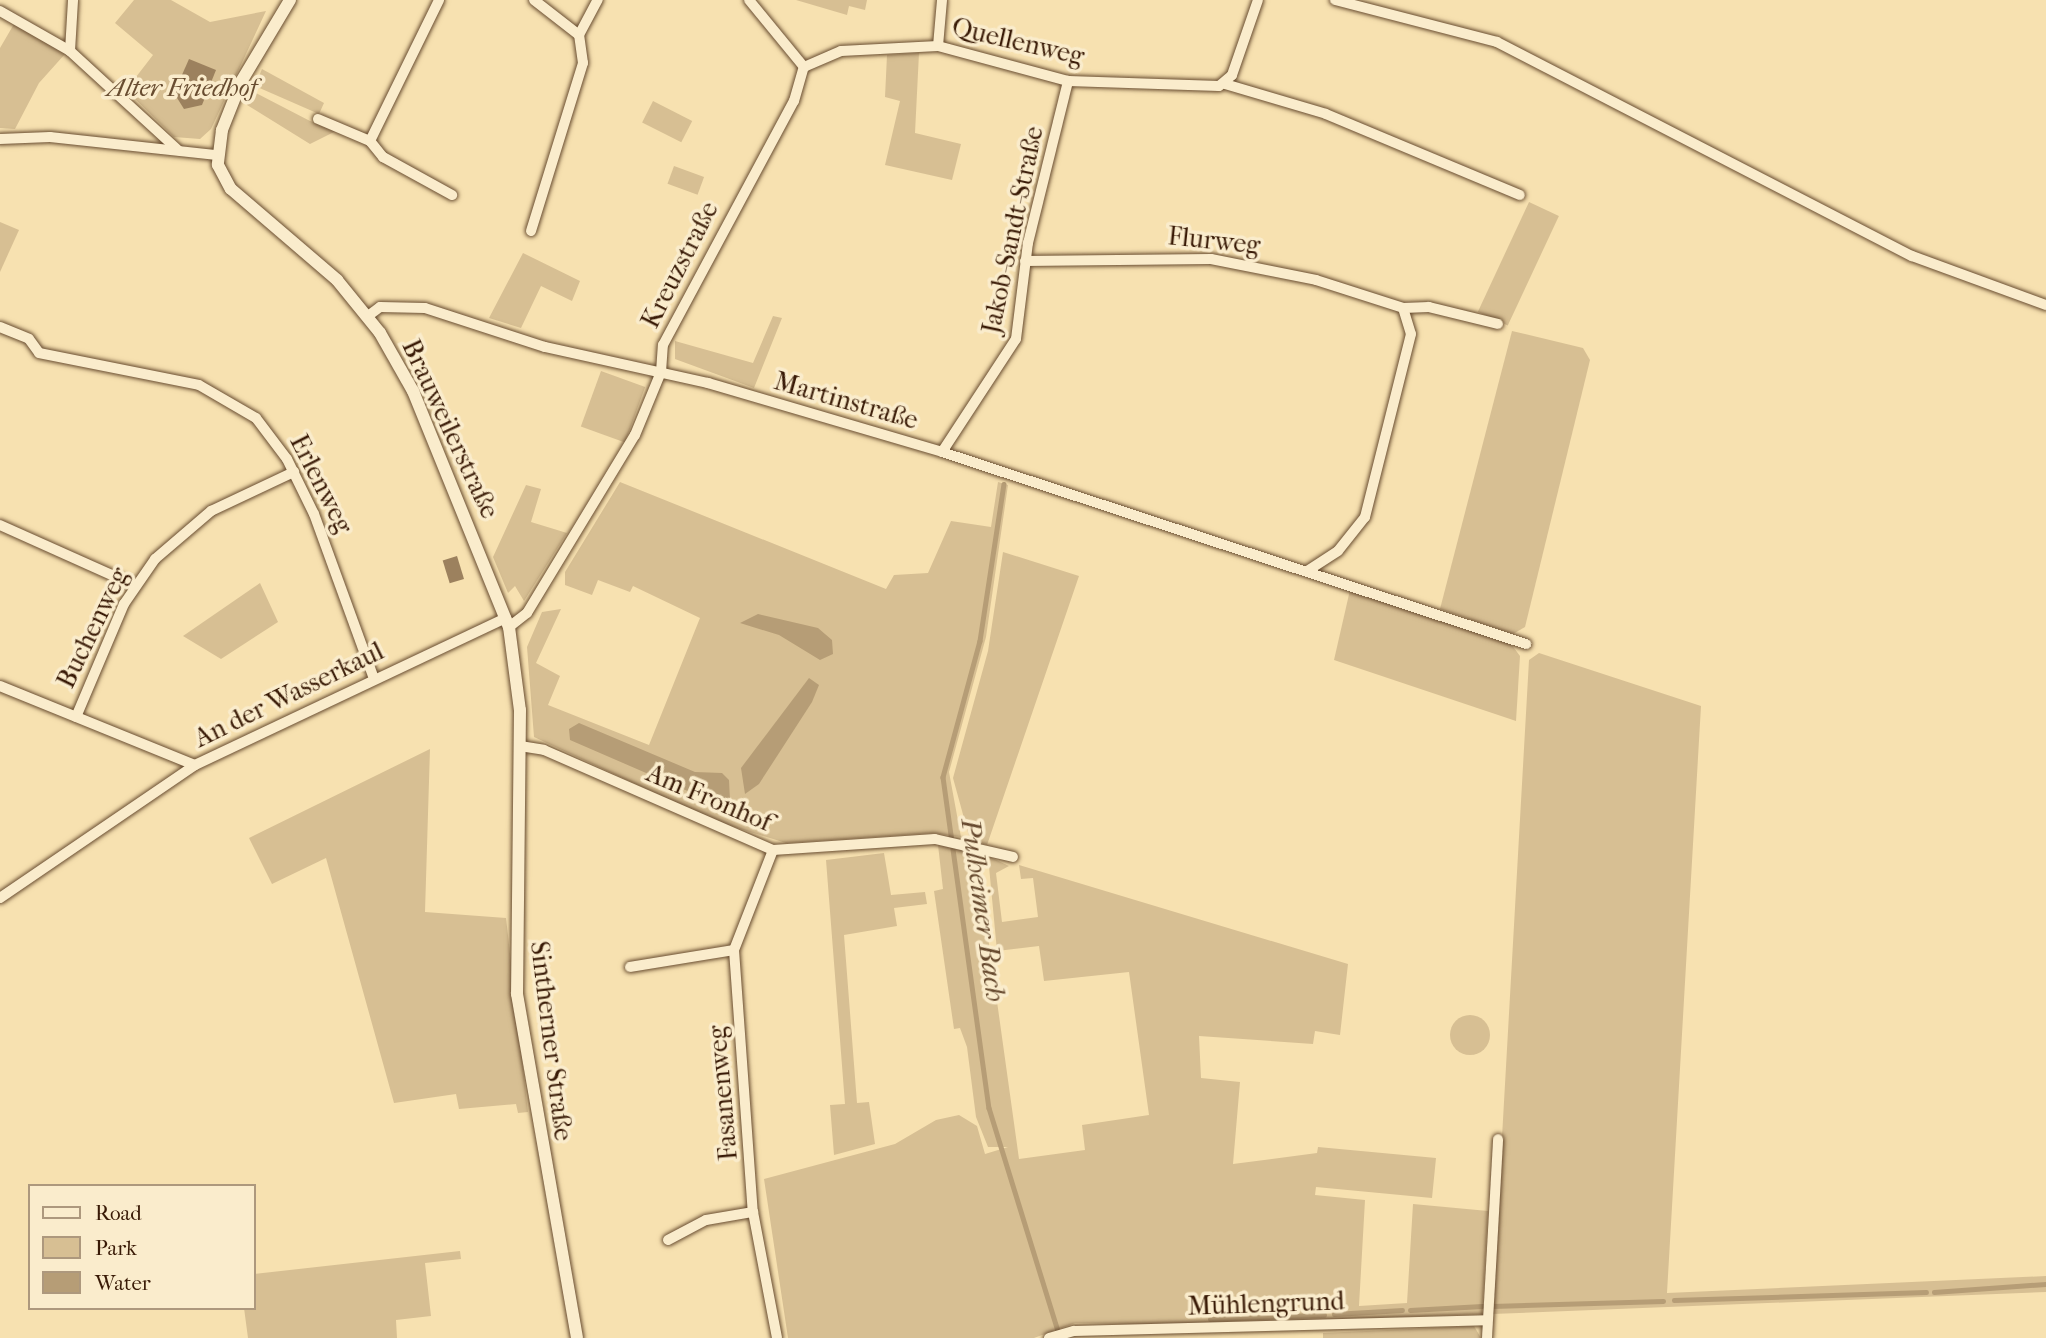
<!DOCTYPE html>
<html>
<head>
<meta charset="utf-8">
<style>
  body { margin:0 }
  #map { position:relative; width:2046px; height:1338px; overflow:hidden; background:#f7e1b0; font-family:"IM FELL French Canon",serif }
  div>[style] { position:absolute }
  .green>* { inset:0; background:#d7bf93; transform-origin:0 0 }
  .round { border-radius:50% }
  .water>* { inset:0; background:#b69d76 }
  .stream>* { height:4.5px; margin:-2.25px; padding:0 2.25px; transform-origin:2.25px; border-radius:2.25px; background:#b69d76 }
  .building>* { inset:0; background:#9c815e; transform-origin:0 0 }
  .roads { filter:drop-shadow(0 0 2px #684c30) drop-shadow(0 0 2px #684c30) }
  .minor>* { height:10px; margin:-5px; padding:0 5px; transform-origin:5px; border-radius:5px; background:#faeccc }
  .tertiary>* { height:12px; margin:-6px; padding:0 6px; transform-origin:6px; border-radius:6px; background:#faeccc }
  span { translate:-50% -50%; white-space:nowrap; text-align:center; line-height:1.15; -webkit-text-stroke:7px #faeccc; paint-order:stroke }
  .street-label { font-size:26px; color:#391a06 }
  .park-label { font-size:26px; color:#684c30; font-style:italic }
  .water-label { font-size:28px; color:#65482d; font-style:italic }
  .legend { position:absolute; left:28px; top:1184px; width:228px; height:126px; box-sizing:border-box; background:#faeccc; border:2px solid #ad987d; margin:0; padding:9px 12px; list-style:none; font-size:21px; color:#391a06 }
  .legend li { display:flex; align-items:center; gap:14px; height:35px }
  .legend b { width:35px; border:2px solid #ad987d }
</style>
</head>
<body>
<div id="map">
  <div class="green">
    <i style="clip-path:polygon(134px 0,171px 0,210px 22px,266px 11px,211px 129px,200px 139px,174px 137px,126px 90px,153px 55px,115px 23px)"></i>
    <i style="clip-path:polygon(796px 0,867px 0,865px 10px,849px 6px,847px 15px)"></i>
    <i style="clip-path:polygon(14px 24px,65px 54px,39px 83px,15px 129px,0 128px,0 48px)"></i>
    <i style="clip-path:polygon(919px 53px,915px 133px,961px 144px,952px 180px,885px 165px,900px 101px,885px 97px,887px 55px)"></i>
    <i style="clip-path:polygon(262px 69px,324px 103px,319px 114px,255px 86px)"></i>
    <i style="clip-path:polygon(252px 91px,310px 121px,338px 130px,310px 144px,247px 105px)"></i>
    <i style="left:653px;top:101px;width:44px;height:24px;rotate:27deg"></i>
    <i style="left:674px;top:166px;width:32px;height:19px;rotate:20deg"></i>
    <i style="left:1529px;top:202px;width:33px;height:121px;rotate:25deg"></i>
    <i style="clip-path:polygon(0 222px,19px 230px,0 272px)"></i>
    <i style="clip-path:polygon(523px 253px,580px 281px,572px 301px,541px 286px,521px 328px,489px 318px)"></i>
    <i style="clip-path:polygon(773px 316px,782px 318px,754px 388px,675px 359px,675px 341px,753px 363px)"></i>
    <i style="clip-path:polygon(1512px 331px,1583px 348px,1590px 360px,1525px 627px,1513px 634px,1440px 609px)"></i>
    <i style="left:601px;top:371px;width:47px;height:59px;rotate:20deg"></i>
    <i style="clip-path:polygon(620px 482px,886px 589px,894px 575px,928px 573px,951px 521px,991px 527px,998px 482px,1008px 485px,986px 637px,949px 772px,961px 837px,933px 833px,786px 843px,718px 822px,534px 737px,527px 647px,542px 612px,561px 609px,536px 663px,560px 676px,548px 705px,649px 745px,700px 618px,633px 586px,630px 592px,598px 580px,592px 595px,565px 585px,565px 572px)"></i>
    <i style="clip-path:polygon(526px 485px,541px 489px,531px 522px,567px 533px,524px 601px,515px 586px,508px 593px,493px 557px)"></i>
    <i style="clip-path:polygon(1003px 552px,1079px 576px,987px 845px,970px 840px,953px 778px,988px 651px)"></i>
    <i style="clip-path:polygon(260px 583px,278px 622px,221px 659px,183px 636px)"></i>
    <i style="clip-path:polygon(1350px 590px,1511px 644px,1520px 656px,1516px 721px,1334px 660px)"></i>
    <i style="clip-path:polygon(1539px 653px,1701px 706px,1667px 1293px,2046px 1276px,2046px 1292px,1492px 1314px,1529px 660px)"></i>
    <i style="clip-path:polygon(430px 749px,425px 912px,506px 918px,528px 1112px,518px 1113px,516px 1104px,459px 1109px,456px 1094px,394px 1103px,326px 858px,272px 884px,249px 838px)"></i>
    <i style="clip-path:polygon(938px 845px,966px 848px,977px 858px,1019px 1159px,1085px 1150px,1082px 1125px,1149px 1115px,1129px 972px,1044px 981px,1039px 946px,997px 951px,988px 856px,1009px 866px,996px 873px,1002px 922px,1038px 917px,1033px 878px,1021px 879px,1019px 865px,1348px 964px,1340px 1035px,1315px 1031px,1313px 1044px,1199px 1036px,1201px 1078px,1240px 1082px,1233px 1164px,1317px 1153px,1318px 1147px,1436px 1158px,1432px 1198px,1316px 1187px,1315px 1195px,1365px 1200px,1359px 1306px,1407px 1303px,1413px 1204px,1488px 1211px,1482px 1314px,1185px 1325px,1075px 1323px,1034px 1338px,788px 1338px,764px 1179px,895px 1144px,936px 1120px,959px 1115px,977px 1126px,985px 1154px,1008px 1147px,988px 1147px,976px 1117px,967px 1047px,960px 1028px,954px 1029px,934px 891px,943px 889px)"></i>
    <i style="clip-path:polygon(884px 853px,891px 895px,925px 892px,927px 904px,894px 908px,897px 926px,844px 935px,857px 1103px,869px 1102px,875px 1144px,834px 1155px,830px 1105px,845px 1104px,826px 860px)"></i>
    <i class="round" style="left:1450px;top:1015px;width:40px;height:40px"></i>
    <i style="clip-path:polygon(460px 1251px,461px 1259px,425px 1263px,431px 1316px,396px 1320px,397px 1338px,248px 1338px,244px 1308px,254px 1308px,254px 1274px)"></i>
    <i style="clip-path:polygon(1474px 1326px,1481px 1338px,1323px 1338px,1323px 1333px)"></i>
  </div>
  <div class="water">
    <i style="clip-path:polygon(758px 614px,818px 628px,832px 640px,833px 654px,820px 660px,779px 635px,740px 623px)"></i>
    <i style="clip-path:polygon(809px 678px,819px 685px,812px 702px,759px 784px,745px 794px,741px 768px)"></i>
    <i style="clip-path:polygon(579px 723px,695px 772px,722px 773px,729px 780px,730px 800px,713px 802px,570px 740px,569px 729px)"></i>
  </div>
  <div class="stream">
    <i style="left:1004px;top:484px;width:159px;rotate:98.7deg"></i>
    <i style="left:980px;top:641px;width:141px;rotate:105.2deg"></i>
    <i style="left:943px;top:777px;width:334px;rotate:82.1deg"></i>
    <i style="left:989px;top:1108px;width:237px;rotate:72.8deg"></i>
    <i style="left:1934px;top:1292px;width:112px;rotate:-4.1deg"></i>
    <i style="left:1674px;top:1300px;width:252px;rotate:-1.8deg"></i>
    <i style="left:1492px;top:1306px;width:171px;rotate:-1.7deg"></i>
    <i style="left:1410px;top:1310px;width:72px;rotate:-3.2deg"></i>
    <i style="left:1334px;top:1314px;width:68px;rotate:-3.4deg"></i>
    <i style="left:1289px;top:1316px;width:35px;rotate:-2deg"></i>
    <i style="left:1210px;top:1319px;width:71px;rotate:-2.4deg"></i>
  </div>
  <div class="building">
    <i style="clip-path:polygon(189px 59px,216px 70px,202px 105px,184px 109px,174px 93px)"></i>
    <i style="left:457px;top:556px;width:24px;height:15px;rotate:73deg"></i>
  </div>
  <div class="roads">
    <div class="minor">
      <i style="left:534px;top:0;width:57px;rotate:37.9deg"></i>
      <i style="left:749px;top:0;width:87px;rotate:50.6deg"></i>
      <i style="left:1335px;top:0;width:167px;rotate:14.5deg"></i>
      <i style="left:1497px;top:42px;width:467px;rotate:27.3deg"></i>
      <i style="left:1912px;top:256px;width:143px;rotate:20.1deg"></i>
      <i style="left:0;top:11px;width:81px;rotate:29.7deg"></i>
      <i style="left:70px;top:51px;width:147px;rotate:42.5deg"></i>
      <i style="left:938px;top:46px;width:46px;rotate:-85deg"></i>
      <i style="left:70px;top:51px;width:51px;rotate:-86.6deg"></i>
      <i style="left:804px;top:67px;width:40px;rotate:-23.4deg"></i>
      <i style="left:841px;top:51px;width:97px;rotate:-3deg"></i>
      <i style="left:938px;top:46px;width:135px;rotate:15.1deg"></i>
      <i style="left:1068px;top:81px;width:151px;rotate:1.9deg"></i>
      <i style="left:1219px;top:86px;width:17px;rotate:-40deg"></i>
      <i style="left:1232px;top:75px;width:79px;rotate:-70.9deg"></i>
      <i style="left:1225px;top:84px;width:105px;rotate:16.5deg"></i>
      <i style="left:1326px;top:114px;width:210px;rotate:22.7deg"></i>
      <i style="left:318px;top:119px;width:56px;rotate:22.9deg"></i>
      <i style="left:370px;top:141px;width:21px;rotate:51deg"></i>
      <i style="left:383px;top:157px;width:79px;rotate:28.8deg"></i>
      <i style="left:0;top:139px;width:50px;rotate:-2.3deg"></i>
      <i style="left:50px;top:137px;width:168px;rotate:6.2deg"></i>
      <i style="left:370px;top:141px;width:157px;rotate:-63.9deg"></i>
      <i style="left:531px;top:231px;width:176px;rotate:-72.8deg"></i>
      <i style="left:583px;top:63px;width:28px;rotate:-98deg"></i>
      <i style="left:579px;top:35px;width:40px;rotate:-62deg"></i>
      <i style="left:1025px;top:261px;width:186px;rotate:-0.6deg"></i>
      <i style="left:1211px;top:259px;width:107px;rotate:11.3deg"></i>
      <i style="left:1316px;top:280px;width:91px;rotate:17.8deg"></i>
      <i style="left:1403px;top:308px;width:27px;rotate:73deg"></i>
      <i style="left:1411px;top:334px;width:189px;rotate:104.1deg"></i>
      <i style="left:1365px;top:517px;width:43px;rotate:128.5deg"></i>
      <i style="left:1338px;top:551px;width:37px;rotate:147deg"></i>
      <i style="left:1403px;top:308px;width:26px;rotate:-2deg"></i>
      <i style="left:1429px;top:307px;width:71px;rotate:13.8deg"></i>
      <i style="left:368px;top:316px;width:15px;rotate:-37deg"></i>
      <i style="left:380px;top:307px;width:45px;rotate:1.3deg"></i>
      <i style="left:425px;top:308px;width:126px;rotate:18deg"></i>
      <i style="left:545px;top:347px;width:167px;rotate:12.5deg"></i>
      <i style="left:708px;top:383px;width:244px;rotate:16.4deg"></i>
      <i style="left:942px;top:452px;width:615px;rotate:18.2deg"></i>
      <i style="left:0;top:327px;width:31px;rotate:22deg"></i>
      <i style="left:29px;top:339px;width:17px;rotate:54deg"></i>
      <i style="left:39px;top:353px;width:163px;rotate:11.3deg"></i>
      <i style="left:199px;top:385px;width:66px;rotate:30.1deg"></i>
      <i style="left:256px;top:418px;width:51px;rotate:52.9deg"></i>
      <i style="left:287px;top:459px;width:61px;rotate:63.9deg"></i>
      <i style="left:314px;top:514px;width:176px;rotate:70deg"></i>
      <i style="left:942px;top:452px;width:135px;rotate:-56.8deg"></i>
      <i style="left:1016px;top:339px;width:97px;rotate:-82.9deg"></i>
      <i style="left:1028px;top:243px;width:167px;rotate:-76.1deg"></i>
      <i style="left:0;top:525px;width:147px;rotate:24.1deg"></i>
      <i style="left:509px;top:627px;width:23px;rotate:-38deg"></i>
      <i style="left:527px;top:613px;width:208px;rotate:-58.8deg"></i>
      <i style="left:635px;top:435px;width:68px;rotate:-67.6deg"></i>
      <i style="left:661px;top:372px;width:27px;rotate:-86deg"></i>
      <i style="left:663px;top:345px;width:277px;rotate:-61.8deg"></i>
      <i style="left:794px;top:101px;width:35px;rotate:-74deg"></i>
      <i style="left:0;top:686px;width:210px;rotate:22.1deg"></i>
      <i style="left:76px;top:717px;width:123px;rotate:-67deg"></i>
      <i style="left:124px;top:604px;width:55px;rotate:-55.4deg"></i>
      <i style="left:155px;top:559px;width:74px;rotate:-40.6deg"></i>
      <i style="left:211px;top:511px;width:92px;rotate:-25.2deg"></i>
      <i style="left:520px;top:746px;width:24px;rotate:9deg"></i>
      <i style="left:544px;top:750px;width:250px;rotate:23.6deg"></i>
      <i style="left:773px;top:850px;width:162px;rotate:-3.9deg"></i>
      <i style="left:935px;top:839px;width:80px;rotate:13deg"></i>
      <i style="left:773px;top:850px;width:107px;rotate:111.3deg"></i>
      <i style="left:734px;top:950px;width:263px;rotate:85.9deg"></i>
      <i style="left:753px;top:1212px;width:128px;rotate:79.2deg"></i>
      <i style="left:0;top:898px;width:236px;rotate:-34.3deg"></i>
      <i style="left:195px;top:765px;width:344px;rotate:-25.3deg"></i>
      <i style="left:630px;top:967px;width:105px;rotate:-9.3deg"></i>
      <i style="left:668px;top:1240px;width:43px;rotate:-27.8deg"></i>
      <i style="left:706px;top:1220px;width:48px;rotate:-9.7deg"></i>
      <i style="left:1049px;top:1338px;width:26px;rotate:-16deg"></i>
      <i style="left:1074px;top:1331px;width:412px;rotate:-1.5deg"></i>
      <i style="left:1487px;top:1338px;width:199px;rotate:-86.8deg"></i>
    </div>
    <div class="tertiary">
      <i style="left:290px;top:0;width:96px;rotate:120.9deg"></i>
      <i style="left:241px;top:82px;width:52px;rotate:111.6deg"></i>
      <i style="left:222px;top:130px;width:35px;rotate:97deg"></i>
      <i style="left:218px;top:165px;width:27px;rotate:62deg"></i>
      <i style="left:231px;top:189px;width:140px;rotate:40.6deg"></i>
      <i style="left:337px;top:280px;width:68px;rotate:50.9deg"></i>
      <i style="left:380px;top:333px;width:67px;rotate:60.4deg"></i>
      <i style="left:413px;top:391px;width:255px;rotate:67.9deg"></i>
      <i style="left:509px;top:627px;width:84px;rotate:82.5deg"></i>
      <i style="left:520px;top:710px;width:284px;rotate:90.6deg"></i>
      <i style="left:517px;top:994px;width:349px;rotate:80.1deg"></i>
    </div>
  </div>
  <div class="street-label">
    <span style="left:1018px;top:42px;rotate:13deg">Quellenweg</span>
    <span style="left:1013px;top:230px;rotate:-78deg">Jakob-Sandt-Straße</span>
    <span style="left:1214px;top:241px;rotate:6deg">Flurweg</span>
    <span style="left:680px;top:265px;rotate:-63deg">Kreuzstraße</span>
    <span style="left:846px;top:401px;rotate:16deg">Martinstraße</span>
    <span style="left:450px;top:429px;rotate:65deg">Brauweilerstraße</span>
    <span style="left:321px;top:484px;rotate:63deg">Erlenweg</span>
    <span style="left:93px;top:628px;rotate:-64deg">Buchenweg</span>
    <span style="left:289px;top:695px;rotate:-26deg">An der Wasserkaul</span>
    <span style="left:709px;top:798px;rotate:23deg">Am Fronhof</span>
    <span style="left:551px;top:1041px;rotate:83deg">Sintherner Straße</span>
    <span style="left:723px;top:1093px;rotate:-95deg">Fasanenweg</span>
    <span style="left:1266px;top:1304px;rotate:-2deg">Mühlengrund</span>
  </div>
  <div class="park-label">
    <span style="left:182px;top:88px">Alter Friedhof</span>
  </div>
  <div class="water-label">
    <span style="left:983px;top:910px;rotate:82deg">Pulheimer Bach</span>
  </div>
  <ul class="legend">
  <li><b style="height:9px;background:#faeccc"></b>Road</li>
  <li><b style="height:19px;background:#d7bf93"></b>Park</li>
  <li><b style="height:19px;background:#b69d76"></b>Water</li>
  </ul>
</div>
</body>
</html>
